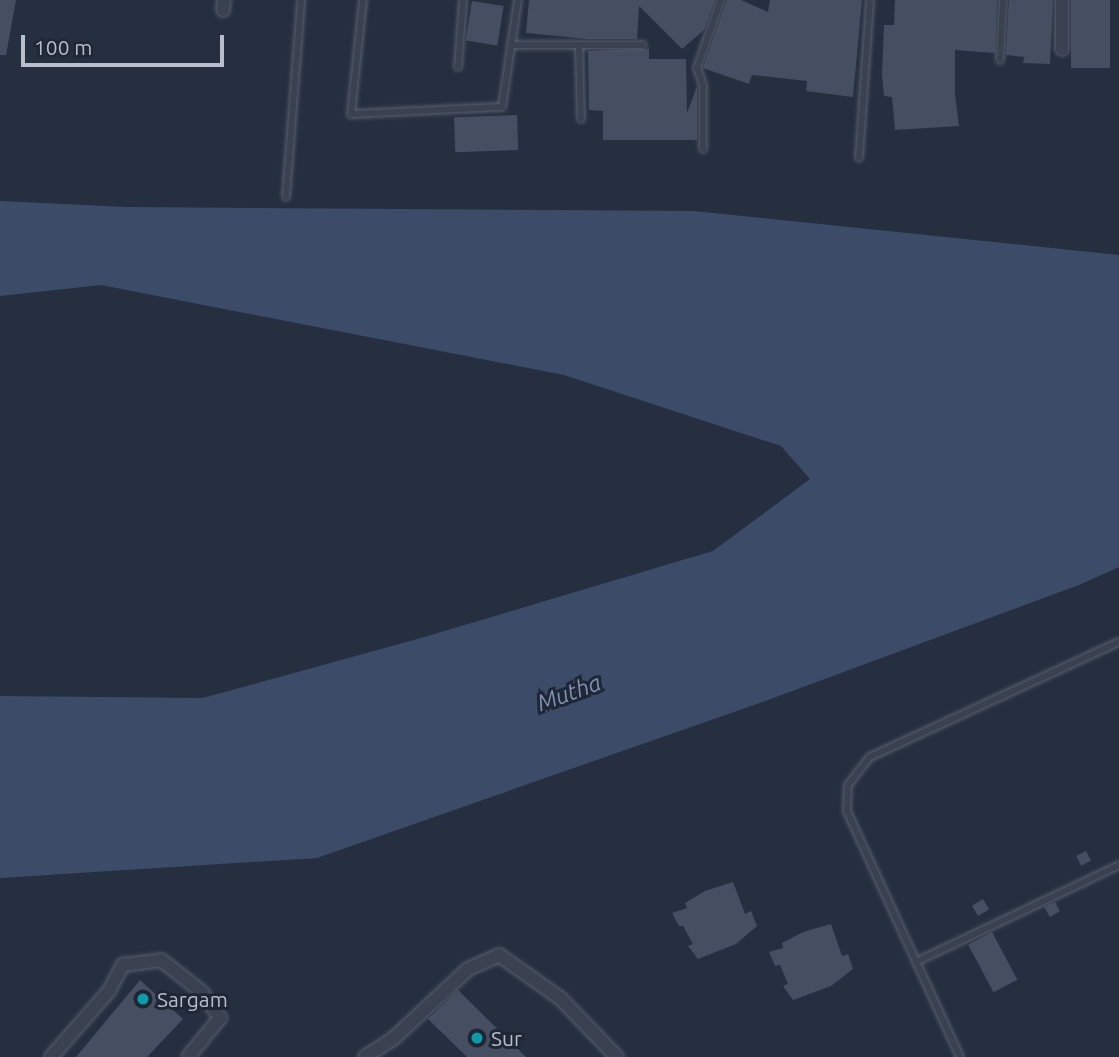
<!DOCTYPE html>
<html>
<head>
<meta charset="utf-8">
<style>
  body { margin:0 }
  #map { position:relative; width:1119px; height:1057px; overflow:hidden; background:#262f40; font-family:Ubuntu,sans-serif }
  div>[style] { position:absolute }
  .water>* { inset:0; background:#3c4b68 }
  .building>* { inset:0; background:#454f61; transform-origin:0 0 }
  .roads { filter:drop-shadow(0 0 2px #585f6d) drop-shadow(0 0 2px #585f6d) }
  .service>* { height:6px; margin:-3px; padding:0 3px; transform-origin:3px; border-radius:3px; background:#3a4150 }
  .minor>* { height:12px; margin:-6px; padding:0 6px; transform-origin:6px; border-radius:6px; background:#3a4150 }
  .dots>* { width:19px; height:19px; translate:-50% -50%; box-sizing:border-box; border:4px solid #1f2635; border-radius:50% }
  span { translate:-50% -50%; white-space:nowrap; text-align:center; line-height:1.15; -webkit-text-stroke:6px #1f2635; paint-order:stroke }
  .poi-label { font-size:21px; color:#b7bdca }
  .left { translate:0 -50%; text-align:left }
  .water-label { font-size:23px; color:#7f90b1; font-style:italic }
  .scale { position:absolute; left:21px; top:35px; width:203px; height:32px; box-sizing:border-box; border:4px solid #b7bdca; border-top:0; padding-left:9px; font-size:21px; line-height:24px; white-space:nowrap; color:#b7bdca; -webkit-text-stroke:5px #1f2635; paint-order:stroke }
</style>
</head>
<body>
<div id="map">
  <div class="water">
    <i style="clip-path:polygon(0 201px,126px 207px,694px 211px,1119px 255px,1119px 567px,1079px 585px,768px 700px,317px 858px,0 878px,0 696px,203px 698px,421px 638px,713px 551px,810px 479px,781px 446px,564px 375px,101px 285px,0 296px)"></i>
  </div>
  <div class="building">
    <i style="clip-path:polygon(0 0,16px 0,6px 55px,0 55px)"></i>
    <i style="clip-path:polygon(529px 0,715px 0,704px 30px,682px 49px,639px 6px,637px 39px,588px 39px,526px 33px)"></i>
    <i style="clip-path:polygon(727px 0,741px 0,768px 12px,770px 0,862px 0,853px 97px,806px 91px,807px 81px,752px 75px,749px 84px,703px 68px)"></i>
    <i style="clip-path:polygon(895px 0,997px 0,995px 53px,955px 50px,955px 94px,959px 126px,895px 130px,892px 97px,884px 96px,882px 75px,884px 25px,894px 25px)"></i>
    <i style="clip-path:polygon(1009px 0,1053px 0,1050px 64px,1023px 63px,1024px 57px,1006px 55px)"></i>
    <i style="left:1071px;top:0;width:39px;height:68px"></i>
    <i style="left:472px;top:1px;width:32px;height:40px;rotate:9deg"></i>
    <i style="clip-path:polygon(649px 49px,649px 59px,686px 59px,687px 113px,697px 86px,697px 140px,603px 140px,603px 111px,589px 110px,588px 51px)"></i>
    <i style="left:517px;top:115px;width:35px;height:63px;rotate:88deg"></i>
    <i style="left:1086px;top:851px;width:11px;height:11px;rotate:63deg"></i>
    <i style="clip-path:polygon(733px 882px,745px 914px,751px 911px,757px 926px,736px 944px,698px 959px,688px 946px,693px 944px,683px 926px,679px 926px,672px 913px,687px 908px,685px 903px,705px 891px)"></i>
    <i style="left:983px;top:899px;width:12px;height:13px;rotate:59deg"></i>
    <i style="clip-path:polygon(1055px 902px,1060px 911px,1050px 917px,1044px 907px)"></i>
    <i style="clip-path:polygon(831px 924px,842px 956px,848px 954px,853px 969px,831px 986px,793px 1000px,783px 986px,788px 984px,780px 965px,775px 966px,769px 952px,783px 948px,782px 943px,803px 932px)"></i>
    <i style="left:992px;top:932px;width:54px;height:27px;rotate:62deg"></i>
    <i style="clip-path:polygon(140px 980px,183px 1019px,147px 1057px,76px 1057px)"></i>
    <i style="clip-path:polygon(458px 990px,526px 1057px,467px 1057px,428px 1019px)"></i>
  </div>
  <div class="roads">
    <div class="service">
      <i style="left:363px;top:0;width:115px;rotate:96deg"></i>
      <i style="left:351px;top:114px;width:151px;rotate:-2.7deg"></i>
      <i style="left:502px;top:107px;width:108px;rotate:-81.5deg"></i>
      <i style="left:511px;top:45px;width:132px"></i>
      <i style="left:579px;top:45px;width:74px;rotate:88.5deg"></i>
      <i style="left:1000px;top:60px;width:60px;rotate:-87.1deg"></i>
      <i style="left:458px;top:67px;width:67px;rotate:-85.7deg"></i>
      <i style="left:703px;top:149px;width:64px;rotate:-90deg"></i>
      <i style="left:703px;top:85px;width:18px;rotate:-109deg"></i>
      <i style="left:697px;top:68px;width:72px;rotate:-70.6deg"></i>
      <i style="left:859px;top:158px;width:158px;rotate:-86deg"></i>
      <i style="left:286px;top:197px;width:198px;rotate:-85.6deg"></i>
      <i style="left:916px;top:962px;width:225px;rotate:-25.5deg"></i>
      <i style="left:960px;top:1057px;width:271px;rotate:-114.7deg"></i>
      <i style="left:847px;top:811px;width:26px;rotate:-88deg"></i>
      <i style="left:848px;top:785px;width:36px;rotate:-52deg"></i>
      <i style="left:870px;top:757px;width:274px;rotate:-24.8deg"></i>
    </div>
    <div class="minor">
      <i style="left:223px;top:10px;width:10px;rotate:-84deg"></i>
      <i style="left:1062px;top:49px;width:49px;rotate:-90deg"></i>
      <i style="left:51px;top:1057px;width:88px;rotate:-48.7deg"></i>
      <i style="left:109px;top:991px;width:30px;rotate:-62deg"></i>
      <i style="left:123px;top:965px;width:38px;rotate:-7deg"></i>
      <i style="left:161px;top:960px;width:52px;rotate:38deg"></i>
      <i style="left:202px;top:992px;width:32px;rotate:55deg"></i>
      <i style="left:220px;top:1018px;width:50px;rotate:129.4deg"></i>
      <i style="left:365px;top:1057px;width:33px;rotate:-33deg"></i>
      <i style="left:393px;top:1039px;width:103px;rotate:-43deg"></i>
      <i style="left:468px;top:969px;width:34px;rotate:-24deg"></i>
      <i style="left:499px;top:955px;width:75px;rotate:35.2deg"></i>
      <i style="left:560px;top:998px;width:82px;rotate:46deg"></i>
    </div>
  </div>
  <div class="dots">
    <i style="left:143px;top:999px;background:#0f9aa8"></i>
    <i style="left:477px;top:1038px;background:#0f9aa8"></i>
  </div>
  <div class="poi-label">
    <span class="left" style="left:157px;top:999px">Sargam</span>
    <span class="left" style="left:491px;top:1038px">Sur</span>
  </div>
  <div class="water-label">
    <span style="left:569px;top:693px;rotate:-20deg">Mutha</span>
  </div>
  <div class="scale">100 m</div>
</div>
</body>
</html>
